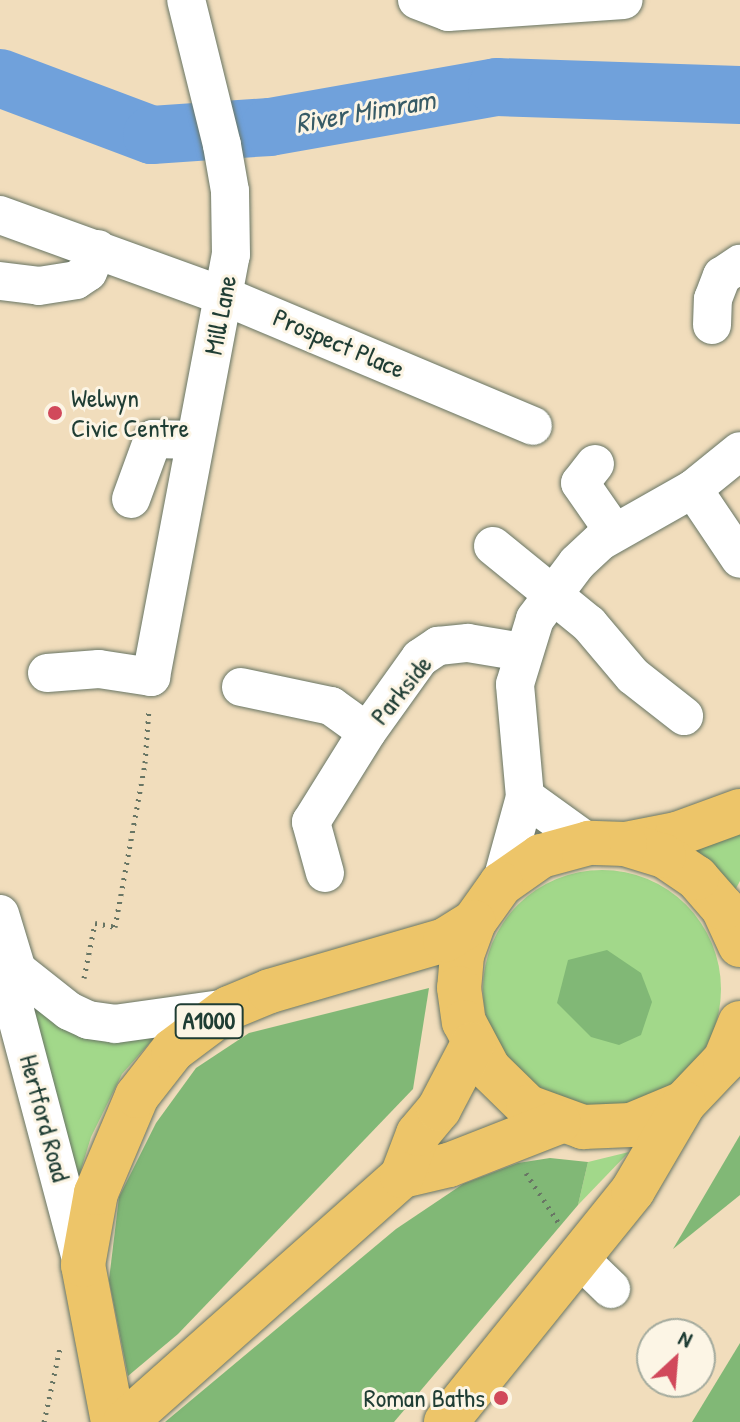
<!DOCTYPE html>
<html>
<head>
<meta charset="utf-8">
<style>
  body { margin:0 }
  #map { position:relative; width:740px; height:1422px; overflow:hidden; background:#f1ddbc; font-family:"Patrick Hand",sans-serif }
  div>[style] { position:absolute }
  .green>* { inset:0; background:#a2d88a }
  .round { border-radius:50% }
  .forest>* { inset:0; background:#81b876 }
  .river>* { height:58px; margin:-29px; padding:0 29px; transform-origin:29px; border-radius:29px; background:#70a1db }
  .path>* { height:5px; margin-top:-2.5px; transform-origin:0; background:repeating-linear-gradient(90deg,#687564 0 2px,transparent 0 8px) }
  .roads { filter:drop-shadow(0 0 2px #687564) drop-shadow(0 0 2px #687564) }
  .minor>* { height:38px; margin:-19px; padding:0 19px; transform-origin:19px; border-radius:19px; background:#fff }
  .major>* { height:44px; margin:-22px; padding:0 22px; transform-origin:22px; border-radius:22px; background:#edc569 }
  .dots>* { width:22px; height:22px; translate:-50% -50%; box-sizing:border-box; border:4px solid #fcf5e5; border-radius:50% }
  span { translate:-50% -50%; white-space:nowrap; text-align:center; line-height:1.15; -webkit-text-stroke:6px #fcf5e5; paint-order:stroke }
  .shield-label span { padding:2px 6px; background:#fcf5e5; border:2px solid; border-radius:6px; -webkit-text-stroke-width:0 }
  .shield-label { font-size:24px; color:#1f3d34; font-weight:700 }
  .street-label { font-size:26px; color:#1f3d34 }
  .poi-label { font-size:26px; color:#1f3d34 }
  .left { translate:0 -50%; text-align:left }
  .right { translate:-100% -50%; text-align:right }
  .water-label { font-size:28px; color:#375b66; font-style:italic }
  .north { position:absolute; left:636px; top:1318px; width:80px; height:80px; box-sizing:border-box; background:#fcf5e5; border:2px solid #a4ab9e; border-radius:50%; rotate:26deg; font-size:22px; font-weight:700; line-height:32px; text-align:center; color:#1f3d34 }
  .north::after { content:''; display:block; margin:auto; width:28px; height:36px; background:#d1495b; clip-path:polygon(50% 0,100% 100%,50% 72%,0 100%) }
</style>
</head>
<body>
<div id="map">
  <div class="green">
    <i style="clip-path:polygon(740px 833px,740px 881px,734px 892px,693px 852px)"></i>
    <i class="round" style="left:483px;top:870px;width:238px;height:238px"></i>
    <i style="clip-path:polygon(33px 1003px,155px 1037px,122px 1074px,91px 1137px,76px 1186px,29px 1011px)"></i>
    <i style="clip-path:polygon(629px 1152px,578px 1205px,588px 1162px)"></i>
  </div>
  <div class="forest">
    <i style="clip-path:polygon(607px 950px,641px 973px,652px 1002px,641px 1035px,619px 1045px,591px 1037px,557px 1003px,568px 960px)"></i>
    <i style="clip-path:polygon(429px 988px,413px 1089px,178px 1334px,128px 1376px,109px 1280px,119px 1197px,156px 1123px,196px 1068px,249px 1033px)"></i>
    <i style="clip-path:polygon(740px 1135px,740px 1195px,673px 1249px)"></i>
    <i style="clip-path:polygon(550px 1158px,588px 1162px,578px 1205px,394px 1422px,165px 1422px,396px 1229px,463px 1184px,518px 1163px)"></i>
    <i style="clip-path:polygon(740px 1343px,740px 1422px,692px 1422px)"></i>
  </div>
  <div class="river">
    <i style="left:0;top:78px;width:162px;rotate:20.6deg"></i>
    <i style="left:152px;top:135px;width:118px;rotate:-3.9deg"></i>
    <i style="left:270px;top:127px;width:230px;rotate:-10deg"></i>
    <i style="left:497px;top:87px;width:243px;rotate:1.9deg"></i>
  </div>
  <div class="path">
    <i style="left:84px;top:978px;width:56px;rotate:-78.7deg"></i>
    <i style="left:95px;top:923px;width:20px;rotate:11deg"></i>
    <i style="left:115px;top:927px;width:167px;rotate:-79.6deg"></i>
    <i style="left:145px;top:763px;width:55px;rotate:-85.8deg"></i>
    <i style="left:526px;top:1173px;width:62px;rotate:56.8deg"></i>
    <i style="left:44px;top:1422px;width:76px;rotate:-77.8deg"></i>
  </div>
  <div class="roads">
    <div class="minor">
      <i style="left:417px;top:0;width:33px;rotate:21deg"></i>
      <i style="left:448px;top:12px;width:176px;rotate:-3.9deg"></i>
      <i style="left:0;top:215px;width:238px;rotate:19.9deg"></i>
      <i style="left:224px;top:296px;width:335px;rotate:22.8deg"></i>
      <i style="left:0;top:281px;width:39px;rotate:7deg"></i>
      <i style="left:39px;top:286px;width:37px;rotate:-9deg"></i>
      <i style="left:76px;top:280px;width:14px;rotate:-34deg"></i>
      <i style="left:88px;top:272px;width:25px;rotate:-67deg"></i>
      <i style="left:712px;top:325px;width:26px;rotate:-88deg"></i>
      <i style="left:713px;top:299px;width:25px;rotate:-69deg"></i>
      <i style="left:722px;top:276px;width:22px;rotate:-34deg"></i>
      <i style="left:595px;top:464px;width:24px;rotate:128deg"></i>
      <i style="left:580px;top:483px;width:60px;rotate:55.2deg"></i>
      <i style="left:693px;top:489px;width:84px;rotate:56.1deg"></i>
      <i style="left:131px;top:499px;width:64px;rotate:-69.9deg"></i>
      <i style="left:153px;top:439px;width:42px;rotate:1.4deg"></i>
      <i style="left:493px;top:546px;width:124px;rotate:39.1deg"></i>
      <i style="left:589px;top:624px;width:68px;rotate:49.8deg"></i>
      <i style="left:633px;top:676px;width:65px;rotate:38.1deg"></i>
      <i style="left:47px;top:673px;width:52px;rotate:-4.4deg"></i>
      <i style="left:99px;top:669px;width:53px;rotate:8.7deg"></i>
      <i style="left:151px;top:677px;width:430px;rotate:-79.3deg"></i>
      <i style="left:231px;top:255px;width:64px;rotate:-90.9deg"></i>
      <i style="left:230px;top:191px;width:47px;rotate:-99.9deg"></i>
      <i style="left:222px;top:145px;width:149px;rotate:-103.9deg"></i>
      <i style="left:241px;top:687px;width:92px;rotate:11.9deg"></i>
      <i style="left:331px;top:706px;width:44px;rotate:35.8deg"></i>
      <i style="left:367px;top:732px;width:91px;rotate:-54.4deg"></i>
      <i style="left:420px;top:658px;width:22px;rotate:-34deg"></i>
      <i style="left:438px;top:646px;width:30px;rotate:-6deg"></i>
      <i style="left:468px;top:643px;width:55px;rotate:9.5deg"></i>
      <i style="left:525px;top:797px;width:79px;rotate:35.7deg"></i>
      <i style="left:325px;top:873px;width:53px;rotate:-105.4deg"></i>
      <i style="left:311px;top:822px;width:106px;rotate:-58.1deg"></i>
      <i style="left:501px;top:884px;width:90px;rotate:-74.6deg"></i>
      <i style="left:525px;top:797px;width:113px;rotate:-95.1deg"></i>
      <i style="left:515px;top:684px;width:68px;rotate:-72.9deg"></i>
      <i style="left:535px;top:619px;width:70px;rotate:-53.1deg"></i>
      <i style="left:577px;top:563px;width:33px;rotate:-43deg"></i>
      <i style="left:601px;top:541px;width:106px;rotate:-29.5deg"></i>
      <i style="left:693px;top:489px;width:60px;rotate:-39deg"></i>
      <i style="left:0;top:914px;width:59px;rotate:73.1deg"></i>
      <i style="left:17px;top:970px;width:41px;rotate:92.8deg"></i>
      <i style="left:15px;top:1011px;width:260px;rotate:75.1deg"></i>
      <i style="left:17px;top:970px;width:66px;rotate:38.3deg"></i>
      <i style="left:69px;top:1011px;width:21px;rotate:25deg"></i>
      <i style="left:88px;top:1020px;width:27px;rotate:8deg"></i>
      <i style="left:115px;top:1024px;width:115px;rotate:-8deg"></i>
      <i style="left:578px;top:1257px;width:46px;rotate:44.1deg"></i>
    </div>
    <div class="major">
      <i style="left:625px;top:844px;width:53px;rotate:-10.9deg"></i>
      <i style="left:677px;top:834px;width:67px;rotate:-20.1deg"></i>
      <i style="left:740px;top:945px;width:41px;rotate:-114.7deg"></i>
      <i style="left:723px;top:908px;width:40px;rotate:-131deg"></i>
      <i style="left:697px;top:878px;width:40px;rotate:-146deg"></i>
      <i style="left:664px;top:856px;width:41px;rotate:-162.9deg"></i>
      <i style="left:625px;top:844px;width:36px;rotate:-178deg"></i>
      <i style="left:589px;top:843px;width:50px;rotate:164.8deg"></i>
      <i style="left:541px;top:856px;width:49px;rotate:145deg"></i>
      <i style="left:501px;top:884px;width:47px;rotate:125.4deg"></i>
      <i style="left:474px;top:922px;width:35px;rotate:110deg"></i>
      <i style="left:462px;top:955px;width:33px;rotate:95deg"></i>
      <i style="left:459px;top:988px;width:34px;rotate:82deg"></i>
      <i style="left:464px;top:1022px;width:53px;rotate:62deg"></i>
      <i style="left:489px;top:1069px;width:54px;rotate:44.3deg"></i>
      <i style="left:528px;top:1107px;width:59px;rotate:20deg"></i>
      <i style="left:583px;top:1127px;width:48px;rotate:-2.4deg"></i>
      <i style="left:631px;top:1125px;width:57px;rotate:-22.5deg"></i>
      <i style="left:684px;top:1103px;width:59px;rotate:-46.4deg"></i>
      <i style="left:725px;top:1060px;width:40px;rotate:-68deg"></i>
      <i style="left:402px;top:1176px;width:48px;rotate:-13.2deg"></i>
      <i style="left:449px;top:1165px;width:118px;rotate:-21.4deg"></i>
      <i style="left:113px;top:1422px;width:160px;rotate:-100.8deg"></i>
      <i style="left:83px;top:1265px;width:73px;rotate:-79.8deg"></i>
      <i style="left:96px;top:1193px;width:105px;rotate:-67.1deg"></i>
      <i style="left:137px;top:1096px;width:58px;rotate:-52deg"></i>
      <i style="left:173px;top:1050px;width:70px;rotate:-36.9deg"></i>
      <i style="left:229px;top:1008px;width:44px;rotate:-22.5deg"></i>
      <i style="left:270px;top:991px;width:182px;rotate:-16.2deg"></i>
      <i style="left:445px;top:940px;width:34px;rotate:-32deg"></i>
      <i style="left:125px;top:1422px;width:370px;rotate:-41.6deg"></i>
      <i style="left:402px;top:1176px;width:45px;rotate:-69.1deg"></i>
      <i style="left:418px;top:1134px;width:33px;rotate:-50deg"></i>
      <i style="left:439px;top:1109px;width:73px;rotate:-62.4deg"></i>
      <i style="left:446px;top:1422px;width:298px;rotate:-51.1deg"></i>
      <i style="left:633px;top:1190px;width:101px;rotate:-59.6deg"></i>
    </div>
  </div>
  <div class="dots">
    <i style="left:55px;top:413px;background:#d1495b"></i>
    <i style="left:501px;top:1398px;background:#d1495b"></i>
  </div>
  <div class="shield-label">
    <span style="left:209px;top:1021px">A1000</span>
  </div>
  <div class="street-label">
    <span style="left:220px;top:315px;rotate:-79deg">Mill Lane</span>
    <span style="left:339px;top:343px;rotate:23deg">Prospect Place</span>
    <span style="left:401px;top:690px;rotate:-51deg">Parkside</span>
    <span style="left:45px;top:1118px;rotate:75deg">Hertford Road</span>
  </div>
  <div class="poi-label">
    <span class="left" style="left:71px;top:413px">Welwyn<br>Civic Centre</span>
    <span class="right" style="left:485px;top:1398px">Roman Baths</span>
  </div>
  <div class="water-label">
    <span style="left:365px;top:111px;rotate:-10deg">River Mimram</span>
  </div>
  <div class="north">N</div>
</div>
</body>
</html>
